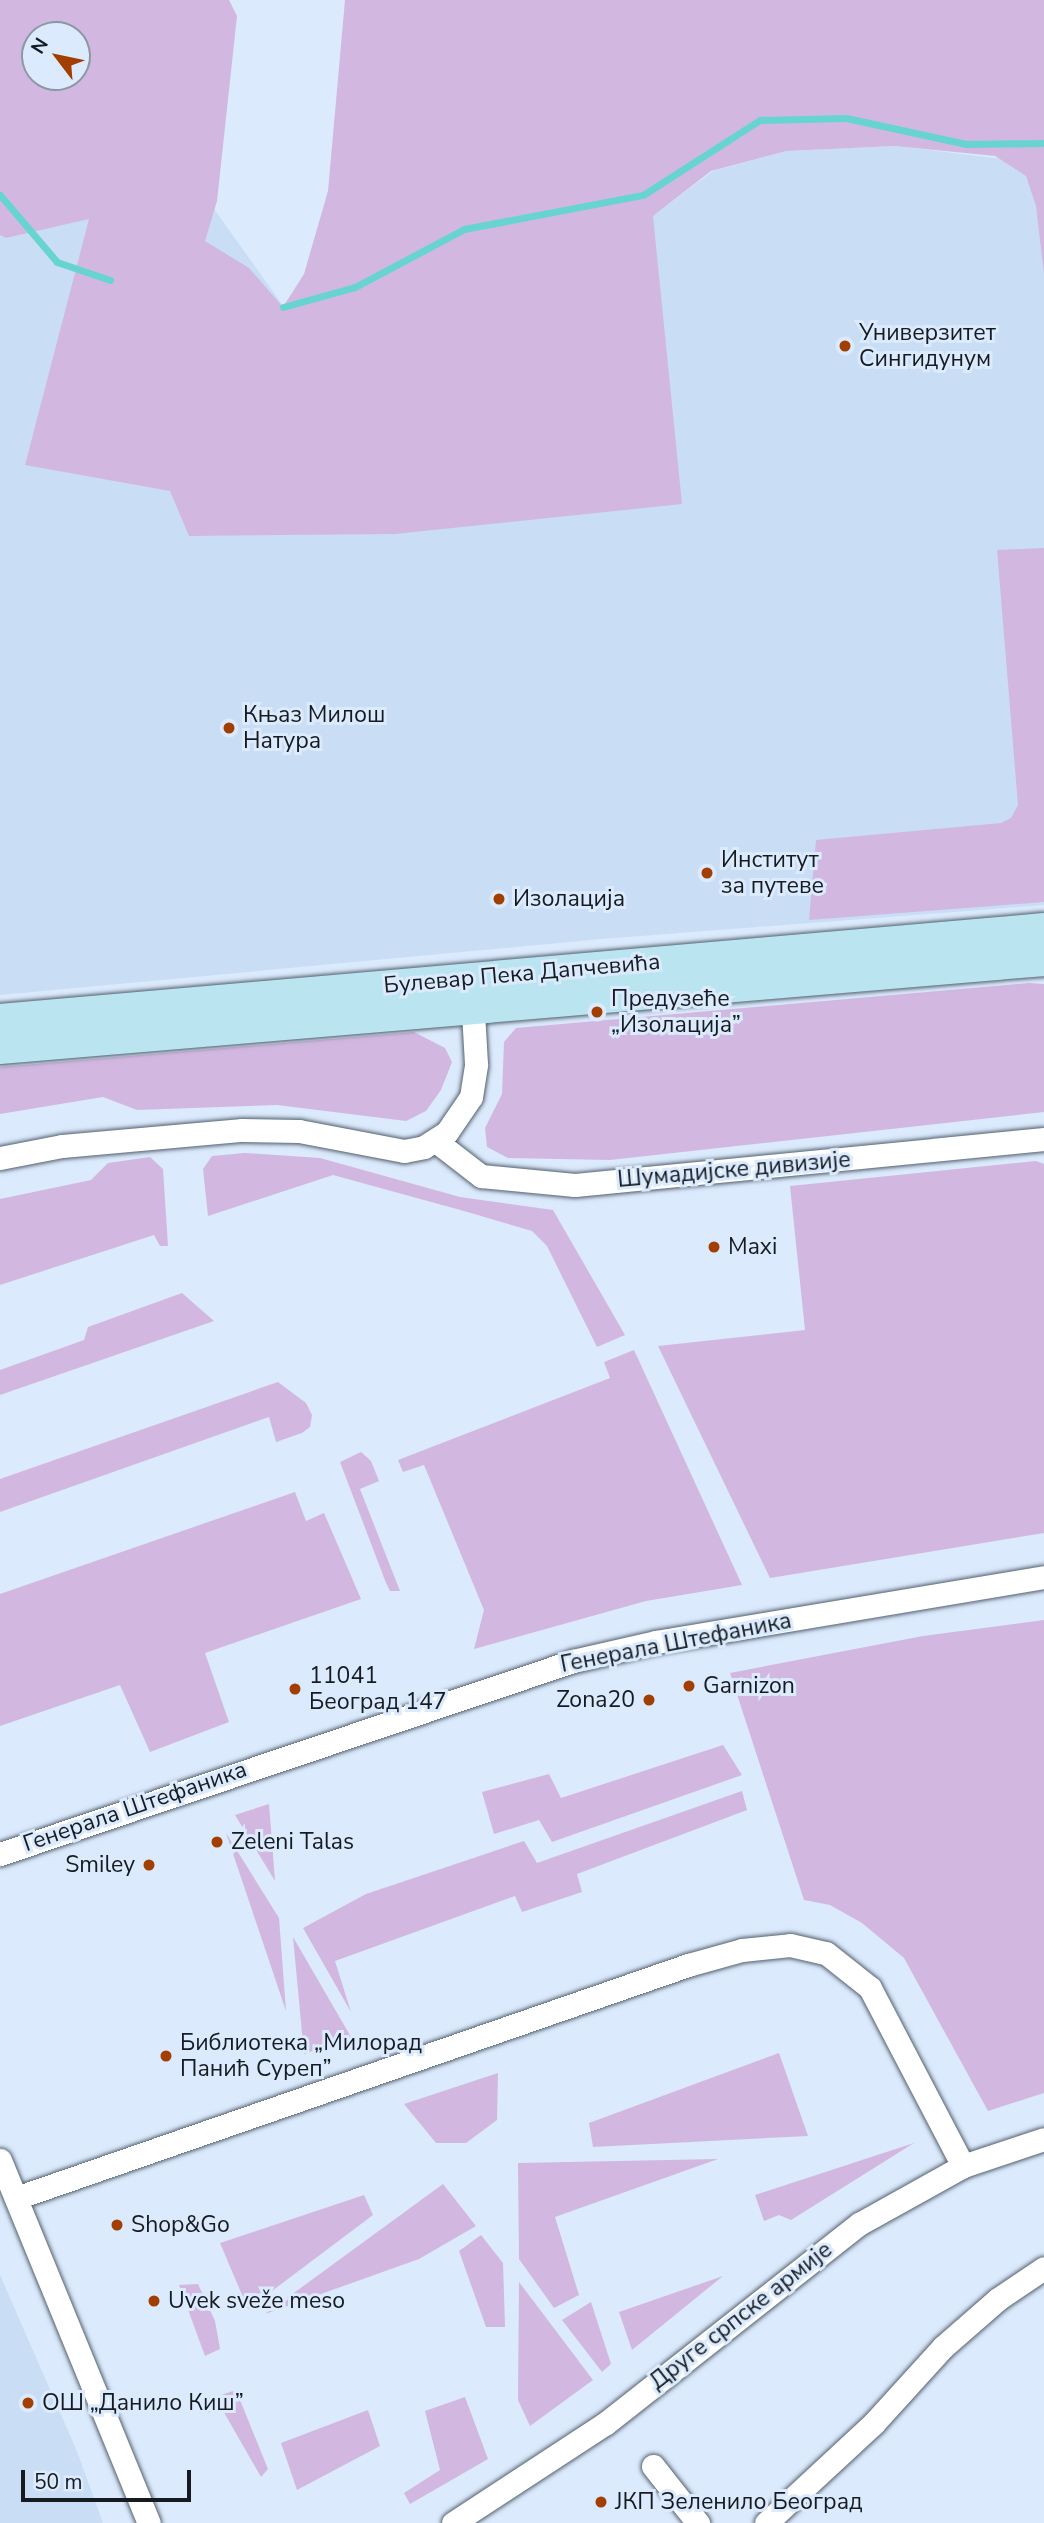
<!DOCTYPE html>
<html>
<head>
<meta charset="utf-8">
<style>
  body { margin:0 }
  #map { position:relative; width:1044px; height:2523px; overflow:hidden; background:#dbeafc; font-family:"Nunito Sans",sans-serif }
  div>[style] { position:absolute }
  .built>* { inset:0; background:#c9ddf5 }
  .green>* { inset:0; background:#d2b8e0 }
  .stream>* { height:7px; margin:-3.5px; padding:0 3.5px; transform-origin:3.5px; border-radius:3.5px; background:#68d4d1 }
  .roads { filter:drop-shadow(0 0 2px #53606f) drop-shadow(0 0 2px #53606f) }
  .street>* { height:23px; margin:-11.5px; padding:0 11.5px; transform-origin:11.5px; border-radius:11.5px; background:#fff }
  .secondary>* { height:32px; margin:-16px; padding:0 16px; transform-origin:16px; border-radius:16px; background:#b9e4f0 }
  .dots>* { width:19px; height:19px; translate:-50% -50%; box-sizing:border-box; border:4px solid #dbeafc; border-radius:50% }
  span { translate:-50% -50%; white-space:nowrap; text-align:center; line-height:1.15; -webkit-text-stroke:6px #dbeafc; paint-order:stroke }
  .poi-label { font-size:23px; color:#151b21 }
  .left { translate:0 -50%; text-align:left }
  .right { translate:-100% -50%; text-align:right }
  .street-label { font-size:23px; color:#151b21 }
  .north { position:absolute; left:21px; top:21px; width:70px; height:70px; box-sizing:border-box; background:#dbeafc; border:2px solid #8c97a4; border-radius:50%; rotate:302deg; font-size:19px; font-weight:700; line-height:28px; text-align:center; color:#151b21 }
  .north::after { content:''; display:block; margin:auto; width:24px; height:32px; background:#a13e00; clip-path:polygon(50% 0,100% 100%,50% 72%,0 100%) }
  .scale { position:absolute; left:21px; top:2470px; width:170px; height:32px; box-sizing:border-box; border:4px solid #151b21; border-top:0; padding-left:9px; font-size:21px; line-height:24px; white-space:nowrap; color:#151b21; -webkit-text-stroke:5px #dbeafc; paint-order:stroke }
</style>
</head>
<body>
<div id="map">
  <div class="built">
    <i style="clip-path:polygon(896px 146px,1003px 159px,1044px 150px,1044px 905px,601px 939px,0 995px,0 161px,189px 174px,284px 307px,464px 229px,654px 215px,713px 171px,787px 151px)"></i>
    <i style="clip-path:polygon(0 2275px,76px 2449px,103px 2523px,0 2523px)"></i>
  </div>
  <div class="green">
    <i style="clip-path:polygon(evenodd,0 0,229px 0,237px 16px,217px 201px,205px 241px,249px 268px,283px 307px,304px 274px,328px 191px,345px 0,1044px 0,1044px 274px,1036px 206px,1026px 176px,995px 156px,895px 146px,787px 151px,711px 171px,653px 216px,682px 504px,395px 534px,189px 536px,170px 491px,25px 465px,89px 219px,6px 238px,0 235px,0 0,77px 35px,77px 77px,35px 77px,35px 35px,77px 35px)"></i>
    <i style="clip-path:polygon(1044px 548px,1044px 902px,809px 920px,816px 840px,1001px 823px,1011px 818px,1018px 805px,997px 550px)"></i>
    <i style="clip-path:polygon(1029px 983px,1044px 984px,1044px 1112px,610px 1160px,508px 1158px,487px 1147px,485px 1128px,502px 1094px,504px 1042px,516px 1028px)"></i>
    <i style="clip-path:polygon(414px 1032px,445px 1048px,452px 1062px,441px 1090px,426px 1111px,406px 1121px,277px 1105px,137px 1110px,103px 1097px,0 1114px,0 1067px)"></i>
    <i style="clip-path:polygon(245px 1153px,320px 1158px,460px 1197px,553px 1210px,625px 1335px,597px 1347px,547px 1246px,532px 1231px,464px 1211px,333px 1175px,208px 1216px,203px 1169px,212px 1156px)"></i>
    <i style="clip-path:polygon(150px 1157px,163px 1169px,168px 1246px,160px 1246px,154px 1235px,0 1285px,0 1199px,91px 1180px,108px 1163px)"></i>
    <i style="clip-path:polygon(1036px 1161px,1044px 1164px,1044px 1533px,770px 1578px,658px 1346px,805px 1330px,790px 1186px)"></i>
    <i style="clip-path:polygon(182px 1293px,214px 1321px,0 1395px,0 1370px,84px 1340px,88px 1327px)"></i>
    <i style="clip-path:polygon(634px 1350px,742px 1585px,646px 1601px,474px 1649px,484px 1610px,424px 1465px,403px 1472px,398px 1460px,610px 1378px,604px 1362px)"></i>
    <i style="clip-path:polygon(278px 1382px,306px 1403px,312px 1415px,310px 1427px,302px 1433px,276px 1442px,269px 1417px,0 1512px,0 1479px)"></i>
    <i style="clip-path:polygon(361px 1452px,371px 1461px,379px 1481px,360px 1489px,400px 1591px,390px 1591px,386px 1583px,340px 1462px)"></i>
    <i style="clip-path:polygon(295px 1492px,306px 1521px,324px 1513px,361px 1599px,205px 1653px,229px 1722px,150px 1752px,120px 1685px,0 1726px,0 1594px)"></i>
    <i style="clip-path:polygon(1044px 1620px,1044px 2093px,988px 2111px,904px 1958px,862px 1923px,830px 1905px,804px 1900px,730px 1673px,923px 1636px)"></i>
    <i style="clip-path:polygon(723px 1745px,742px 1775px,552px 1842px,539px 1820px,494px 1834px,482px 1792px,549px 1774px,561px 1798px)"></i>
    <i style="clip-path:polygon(742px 1791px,747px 1810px,577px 1874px,582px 1892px,522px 1912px,515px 1896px,335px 1961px,351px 2012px,303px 1928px,366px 1894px,524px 1841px,537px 1863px)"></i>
    <i style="clip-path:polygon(269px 1804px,275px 1881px,235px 1815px)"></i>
    <i style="clip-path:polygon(226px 1833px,279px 1918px,286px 2011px)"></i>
    <i style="clip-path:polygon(293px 1937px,351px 2037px,304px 2054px)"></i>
    <i style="clip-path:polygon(779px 2053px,808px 2136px,593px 2147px,589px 2123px)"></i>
    <i style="clip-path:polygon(498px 2073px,497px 2120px,466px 2143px,436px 2143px,404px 2104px)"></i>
    <i style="clip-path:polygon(914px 2143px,791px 2220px,779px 2215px,764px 2221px,755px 2195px)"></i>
    <i style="clip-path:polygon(718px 2159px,555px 2217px,579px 2295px,554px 2308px,519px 2259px,518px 2163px)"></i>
    <i style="clip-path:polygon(443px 2184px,476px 2226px,419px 2259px,265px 2314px)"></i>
    <i style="clip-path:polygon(364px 2195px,373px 2215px,248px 2309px,220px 2243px)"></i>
    <i style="clip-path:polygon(481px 2235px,503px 2263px,505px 2327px,486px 2327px,459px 2251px)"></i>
    <i style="clip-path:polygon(723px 2276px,632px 2350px,619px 2312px)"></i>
    <i style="clip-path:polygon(519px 2282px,593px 2380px,530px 2426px,518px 2400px)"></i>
    <i style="clip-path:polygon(198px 2284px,215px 2321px,220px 2349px,205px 2356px,179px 2285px)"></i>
    <i style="clip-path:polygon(591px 2302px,611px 2364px,602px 2372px,562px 2320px)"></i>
    <i style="clip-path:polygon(236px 2390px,268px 2469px,261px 2477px,222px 2409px,207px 2413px,201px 2402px)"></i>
    <i style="clip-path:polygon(465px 2397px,488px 2459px,410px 2504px,404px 2493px,440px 2470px,425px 2411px)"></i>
    <i style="clip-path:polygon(368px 2410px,380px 2446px,297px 2490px,281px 2443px)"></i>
  </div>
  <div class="stream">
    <i style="left:0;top:195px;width:88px;rotate:49.6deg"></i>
    <i style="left:57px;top:262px;width:56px;rotate:18.8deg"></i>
    <i style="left:283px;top:307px;width:75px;rotate:-15.5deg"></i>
    <i style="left:355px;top:287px;width:123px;rotate:-28deg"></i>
    <i style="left:464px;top:229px;width:182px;rotate:-10.8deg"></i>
    <i style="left:643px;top:195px;width:139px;rotate:-32.7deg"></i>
    <i style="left:760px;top:120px;width:86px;rotate:-1.3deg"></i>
    <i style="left:846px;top:118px;width:123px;rotate:12.2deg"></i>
    <i style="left:966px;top:144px;width:78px;rotate:-0.7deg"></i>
  </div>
  <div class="roads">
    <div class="street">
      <i style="left:437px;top:1142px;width:56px;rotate:37.7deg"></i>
      <i style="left:481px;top:1176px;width:94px;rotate:5.5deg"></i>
      <i style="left:575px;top:1185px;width:471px;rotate:-5.6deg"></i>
      <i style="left:0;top:1158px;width:63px;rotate:-11deg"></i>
      <i style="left:62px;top:1146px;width:181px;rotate:-5.1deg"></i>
      <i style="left:242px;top:1130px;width:57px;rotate:1deg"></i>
      <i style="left:299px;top:1131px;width:107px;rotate:10.8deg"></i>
      <i style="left:404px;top:1151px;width:20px;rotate:-11deg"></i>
      <i style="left:424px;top:1147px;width:27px;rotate:-33deg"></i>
      <i style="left:447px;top:1132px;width:42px;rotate:-55.6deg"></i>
      <i style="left:471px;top:1097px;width:33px;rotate:-81deg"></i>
      <i style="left:476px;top:1064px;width:69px;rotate:-93.3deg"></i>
      <i style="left:0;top:1854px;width:605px;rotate:-18.61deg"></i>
      <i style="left:573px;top:1661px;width:85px;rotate:-12.9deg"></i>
      <i style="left:656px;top:1642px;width:393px;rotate:-9.5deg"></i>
      <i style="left:0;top:2160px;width:392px;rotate:67.7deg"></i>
      <i style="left:16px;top:2198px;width:711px;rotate:-19.12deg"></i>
      <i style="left:688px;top:1965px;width:56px;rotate:-15.5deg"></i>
      <i style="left:742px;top:1950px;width:48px;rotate:-5.9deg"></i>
      <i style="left:790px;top:1945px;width:37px;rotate:13deg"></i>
      <i style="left:826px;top:1953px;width:56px;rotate:38.5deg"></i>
      <i style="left:870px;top:1988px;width:201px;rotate:62.4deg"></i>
      <i style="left:653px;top:2466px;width:73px;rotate:51.7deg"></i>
      <i style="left:453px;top:2523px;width:183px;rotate:-33.2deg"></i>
      <i style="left:606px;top:2423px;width:322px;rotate:-38.2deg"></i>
      <i style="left:859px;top:2224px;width:119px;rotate:-29.1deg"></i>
      <i style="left:963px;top:2166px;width:85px;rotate:-18.4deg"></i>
      <i style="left:766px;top:2523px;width:146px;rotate:-42.8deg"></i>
      <i style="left:873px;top:2424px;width:104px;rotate:-47.7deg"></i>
      <i style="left:943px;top:2347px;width:73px;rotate:-41.1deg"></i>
      <i style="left:998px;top:2299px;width:55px;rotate:-34deg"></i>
    </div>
    <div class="secondary">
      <i style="left:0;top:1020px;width:1048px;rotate:-4.98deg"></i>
      <i style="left:0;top:1048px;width:1048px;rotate:-4.82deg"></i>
    </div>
  </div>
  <div class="dots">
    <i style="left:845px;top:346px;background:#a13e00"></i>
    <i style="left:229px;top:728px;background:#a13e00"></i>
    <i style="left:707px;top:873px;background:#a13e00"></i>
    <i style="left:499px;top:899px;background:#a13e00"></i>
    <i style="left:597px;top:1012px;background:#a13e00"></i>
    <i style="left:714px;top:1247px;background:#a13e00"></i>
    <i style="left:689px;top:1686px;background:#a13e00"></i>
    <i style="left:295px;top:1689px;background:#a13e00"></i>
    <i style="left:649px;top:1700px;background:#a13e00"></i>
    <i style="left:217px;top:1842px;background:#a13e00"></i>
    <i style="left:149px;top:1865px;background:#a13e00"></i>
    <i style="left:166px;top:2056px;background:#a13e00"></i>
    <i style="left:117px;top:2225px;background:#a13e00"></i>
    <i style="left:154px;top:2301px;background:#a13e00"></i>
    <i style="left:28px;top:2403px;background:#a13e00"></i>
    <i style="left:601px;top:2502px;background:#a13e00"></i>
  </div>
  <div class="poi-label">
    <span class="left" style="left:859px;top:346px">Универзитет<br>Сингидунум</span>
    <span class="left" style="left:243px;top:728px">Књаз Милош<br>Натура</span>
    <span class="left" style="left:721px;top:873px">Институт<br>за путеве</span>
    <span class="left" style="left:513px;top:899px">Изолација</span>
    <span class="left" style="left:611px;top:1012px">Предузеће<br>„Изолација”</span>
    <span class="left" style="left:728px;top:1247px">Maxi</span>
    <span class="left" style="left:309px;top:1689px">11041<br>Београд 147</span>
    <span class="left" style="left:703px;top:1686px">Garnizon</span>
    <span class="right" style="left:635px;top:1700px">Zona20</span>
    <span class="left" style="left:231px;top:1842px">Zeleni Talas</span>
    <span class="right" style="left:135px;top:1865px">Smiley</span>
    <span class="left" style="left:180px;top:2056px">Библиотека „Милорад<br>Панић Суреп”</span>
    <span class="left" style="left:131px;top:2225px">Shop&amp;Go</span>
    <span class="left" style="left:168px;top:2301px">Uvek sveže meso</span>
    <span class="left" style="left:42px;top:2403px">ОШ „Данило Киш”</span>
    <span class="left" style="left:615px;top:2502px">ЈКП Зеленило Београд</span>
  </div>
  <div class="street-label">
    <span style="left:522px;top:974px;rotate:-5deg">Булевар Пека Дапчевића</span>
    <span style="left:734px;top:1170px;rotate:-5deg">Шумадијске дивизије</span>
    <span style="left:676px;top:1643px;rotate:-11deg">Генерала Штефаника</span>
    <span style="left:135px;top:1807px;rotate:-19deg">Генерала Штефаника</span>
    <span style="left:741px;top:2316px;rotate:-38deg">Друге српске армије</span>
  </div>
  <div class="north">N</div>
  <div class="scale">50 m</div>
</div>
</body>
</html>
